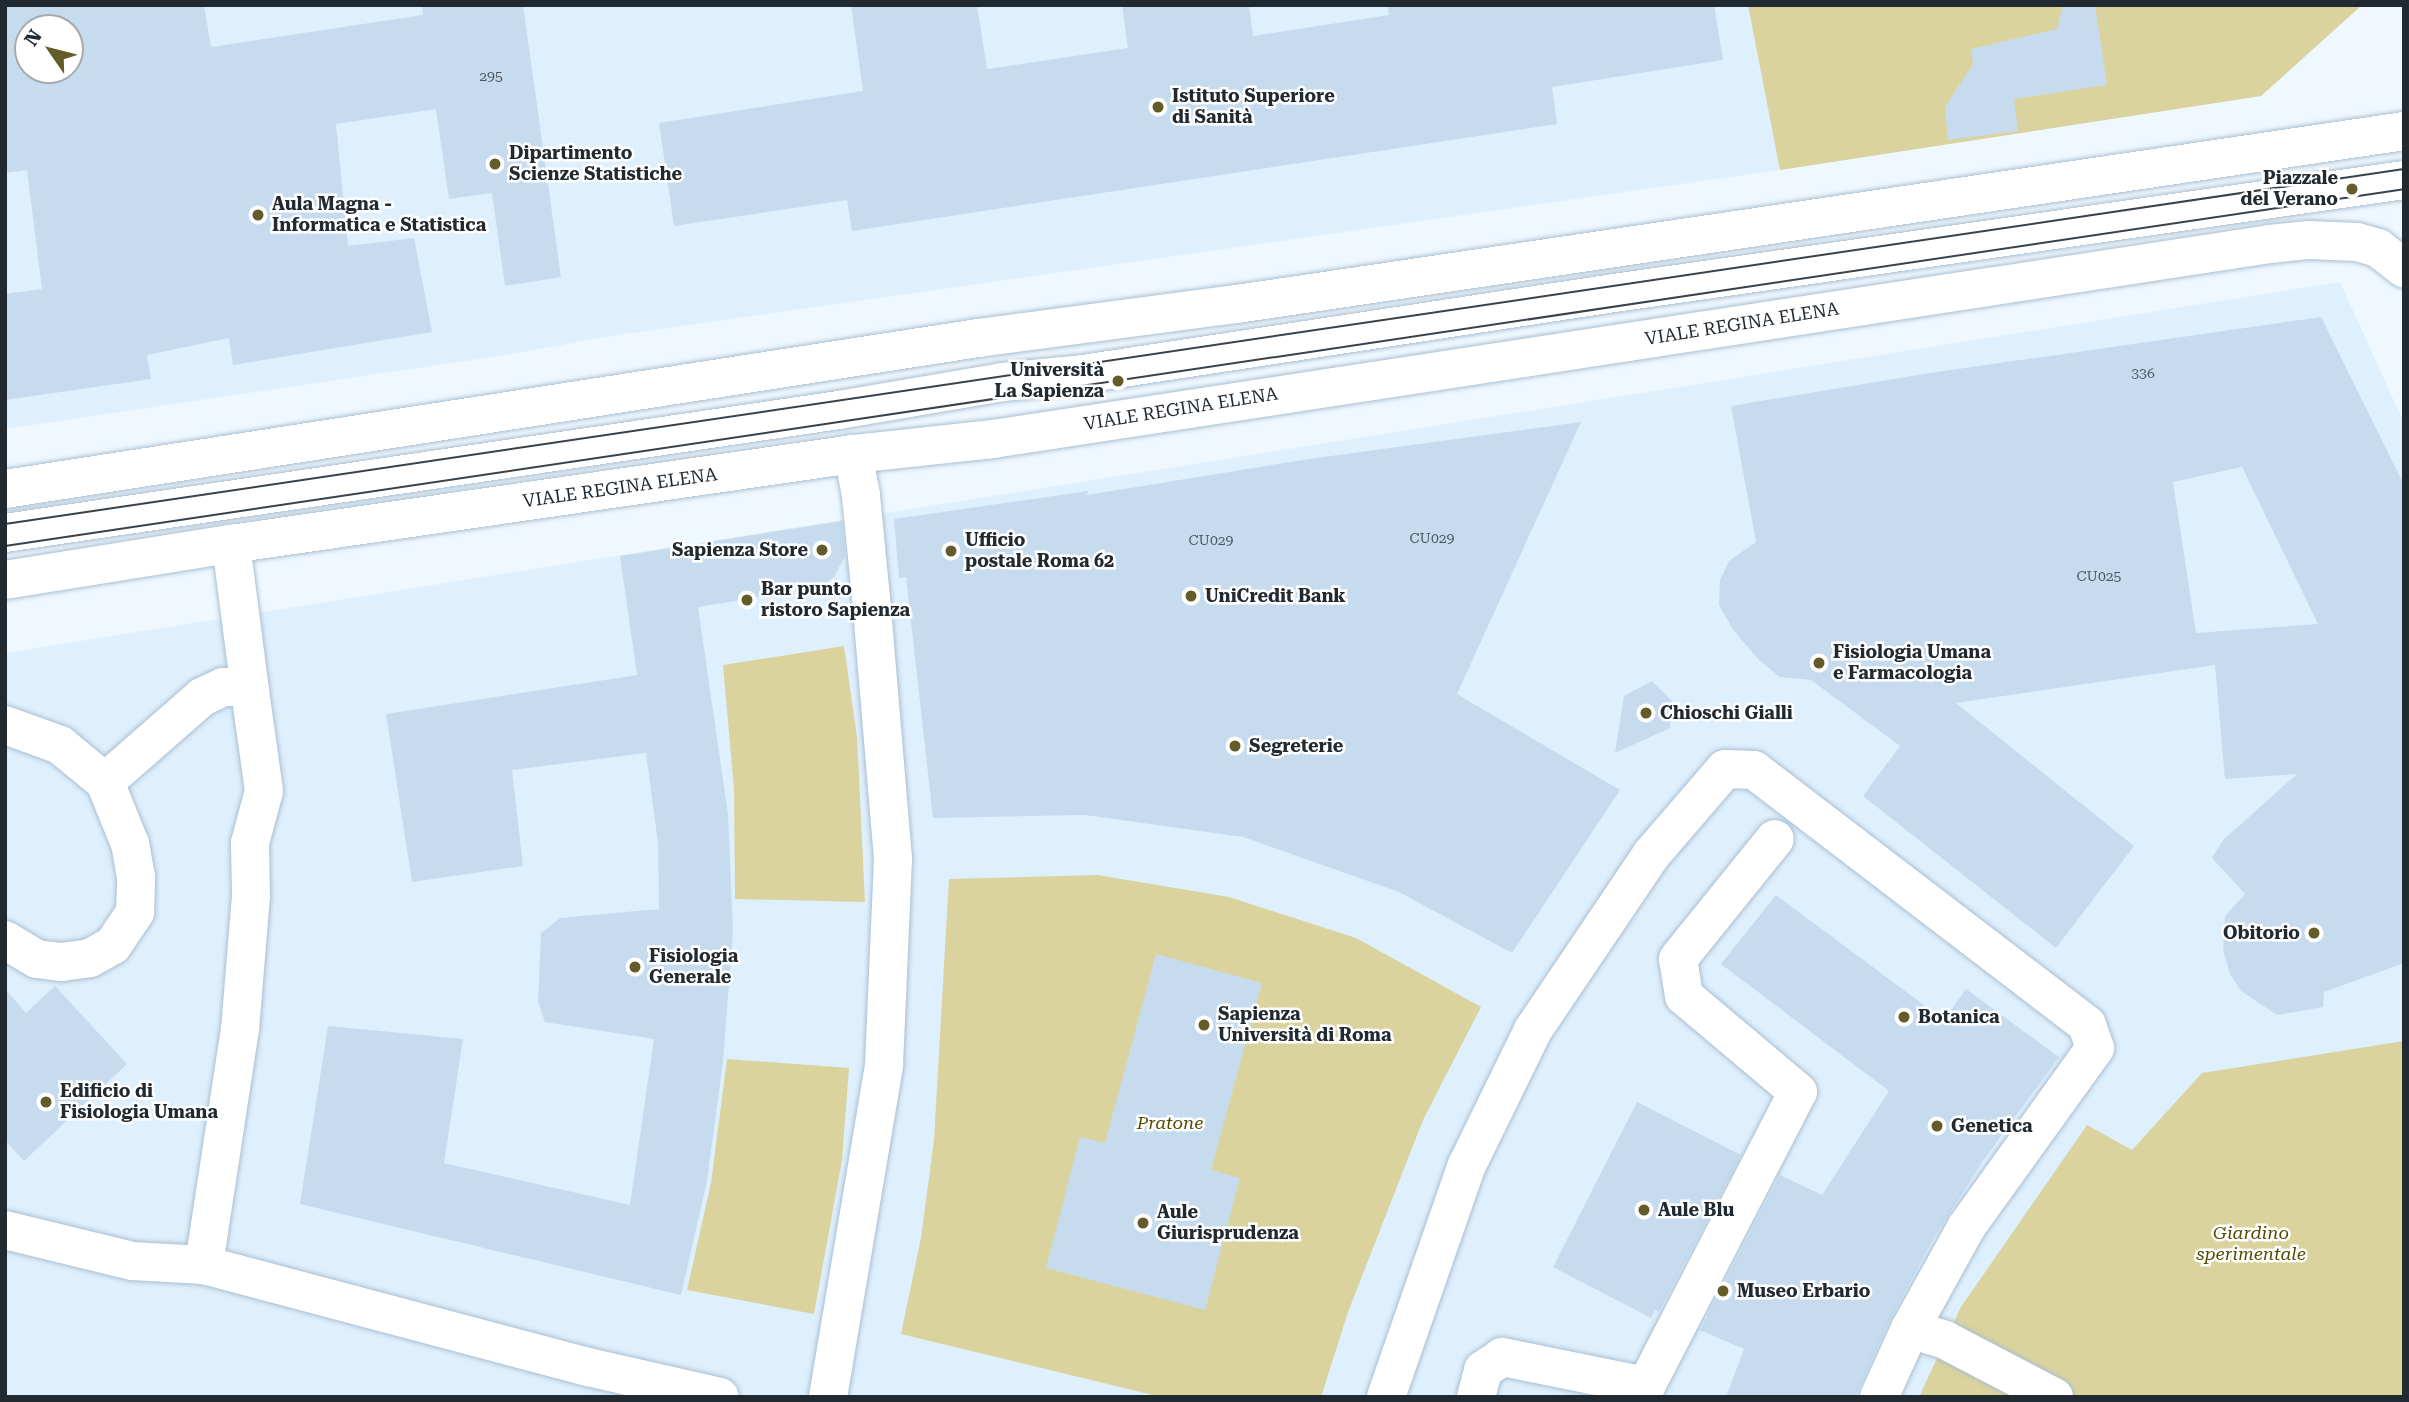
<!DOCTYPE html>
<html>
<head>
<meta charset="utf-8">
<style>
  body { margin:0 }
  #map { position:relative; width:2409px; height:1402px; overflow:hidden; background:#eff8ff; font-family:"Roboto Serif",serif }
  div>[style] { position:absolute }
  .built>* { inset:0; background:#deeffd }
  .green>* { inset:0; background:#dad39e }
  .building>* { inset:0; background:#c6dcee }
  .roads { filter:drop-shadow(0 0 2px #a9bfd1) drop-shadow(0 0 2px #a9bfd1) }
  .minor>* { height:38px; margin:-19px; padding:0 19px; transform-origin:19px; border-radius:19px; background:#fff }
  .major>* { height:38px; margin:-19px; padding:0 19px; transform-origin:19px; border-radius:19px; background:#fff }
  .tram>* { height:2px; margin:-1px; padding:0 1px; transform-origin:1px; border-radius:1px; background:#3a4249 }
  .dots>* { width:19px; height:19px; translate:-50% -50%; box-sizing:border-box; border:4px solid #fff; border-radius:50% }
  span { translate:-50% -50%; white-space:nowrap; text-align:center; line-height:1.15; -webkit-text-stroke:5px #fff; paint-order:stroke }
  .number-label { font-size:14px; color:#4b5660 }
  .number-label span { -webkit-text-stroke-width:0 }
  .poi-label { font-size:18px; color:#222a31; font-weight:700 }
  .left { translate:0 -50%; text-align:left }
  .right { translate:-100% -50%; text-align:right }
  .street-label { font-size:18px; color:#222a31 }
  .park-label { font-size:18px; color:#534b01; font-style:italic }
  .frame { position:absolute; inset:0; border:7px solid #222a31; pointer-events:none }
  .north { position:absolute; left:14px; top:14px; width:70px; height:70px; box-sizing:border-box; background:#fff; border:2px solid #a7aaad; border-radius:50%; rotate:305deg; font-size:19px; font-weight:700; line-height:28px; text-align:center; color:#222a31 }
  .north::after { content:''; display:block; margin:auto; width:24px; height:32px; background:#635c28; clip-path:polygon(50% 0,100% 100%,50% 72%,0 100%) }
</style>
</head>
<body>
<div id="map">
  <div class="built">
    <i style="clip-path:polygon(evenodd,5px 5px,2362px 5px,2261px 96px,1780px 170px,611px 336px,505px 355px,5px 429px,5px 5px,28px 28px,70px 28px,70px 70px,28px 70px,28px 28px)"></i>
    <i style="clip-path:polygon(2340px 282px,2404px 423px,2404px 1397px,5px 1397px,5px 653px)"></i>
  </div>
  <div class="green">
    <i style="clip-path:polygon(1748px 5px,2362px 5px,2261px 96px,1780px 170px)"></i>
    <i style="clip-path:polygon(844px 646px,857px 737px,865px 902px,735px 899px,734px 789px,723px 665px)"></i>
    <i style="clip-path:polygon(1097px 875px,1229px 897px,1356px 938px,1481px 1007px,1423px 1120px,1348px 1312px,1321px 1397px,1161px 1397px,901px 1334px,921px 1238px,934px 1140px,949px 879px)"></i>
    <i style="clip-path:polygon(2404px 1041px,2404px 1397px,1919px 1397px,1961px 1307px,2087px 1125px,2132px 1150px,2202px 1073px)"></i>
    <i style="clip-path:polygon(727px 1059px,849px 1068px,842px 1160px,814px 1314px,687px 1290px,711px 1183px)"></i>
  </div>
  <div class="building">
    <i style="clip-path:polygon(evenodd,5px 5px,204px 5px,211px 47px,423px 15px,422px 5px,523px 5px,561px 277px,505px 286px,492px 193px,449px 199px,436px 109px,336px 124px,348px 246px,414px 238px,432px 332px,233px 365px,229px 338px,147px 355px,151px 379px,5px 400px,5px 294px,42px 289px,27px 170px,5px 173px,5px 5px,28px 28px,70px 28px,70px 70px,28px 70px,28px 28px)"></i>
    <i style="clip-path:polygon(851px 5px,977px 5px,987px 69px,1128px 48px,1122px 5px,1249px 5px,1253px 36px,1389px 15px,1387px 5px,1714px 5px,1723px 60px,1552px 87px,1557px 124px,852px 231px,847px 200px,674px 226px,659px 123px,863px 91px)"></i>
    <i style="clip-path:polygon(2063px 5px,2095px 5px,2107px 85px,2014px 99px,2018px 131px,1948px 140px,1945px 107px,1973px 64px,1971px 49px,2057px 29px)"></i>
    <i style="clip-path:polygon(evenodd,2321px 317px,2404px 485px,2404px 963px,2324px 992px,2323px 1007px,2277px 1015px,2241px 991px,2230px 974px,2223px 950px,2225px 916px,2245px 894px,2212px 858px,2223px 840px,2297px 774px,2225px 779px,2215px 665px,1956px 703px,2134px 846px,2056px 948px,1863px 796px,1900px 746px,1811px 680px,1780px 677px,1759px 660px,1734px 631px,1719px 605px,1720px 580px,1729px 561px,1756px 542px,1731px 406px,1930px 373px,2321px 317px,2242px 467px,2318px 624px,2196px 633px,2173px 482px,2242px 467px)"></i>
    <i style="clip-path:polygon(1581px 422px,1457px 694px,1620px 790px,1512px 953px,1399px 892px,1243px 837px,1085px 815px,933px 818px,906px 577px,899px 578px,894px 519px,1088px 491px,1087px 495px,1309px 459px)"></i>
    <i style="clip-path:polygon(842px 521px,845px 556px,834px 577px,818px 588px,698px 607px,728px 814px,733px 930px,723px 1062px,707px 1181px,681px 1295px,300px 1204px,328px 1026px,463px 1039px,444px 1163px,630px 1205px,654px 1039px,545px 1022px,538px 1001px,541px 933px,560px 918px,659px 909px,658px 843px,646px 753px,512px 770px,523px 866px,412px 882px,386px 714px,637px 675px,620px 556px)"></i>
    <i style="clip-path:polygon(1652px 681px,1672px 701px,1670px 728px,1615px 753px,1624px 696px)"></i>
    <i style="clip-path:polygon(1776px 895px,1944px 1020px,1966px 989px,2059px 1057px,1982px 1162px,1932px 1241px,1890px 1320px,1855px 1397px,1726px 1397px,1744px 1349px,1700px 1330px,1780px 1175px,1822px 1195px,1889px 1091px,1721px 964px)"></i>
    <i style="clip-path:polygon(1156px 954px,1262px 983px,1211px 1170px,1240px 1178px,1205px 1310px,1046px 1268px,1080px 1137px,1105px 1143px)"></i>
    <i style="clip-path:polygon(55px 986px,127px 1064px,24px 1161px,5px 1140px,5px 989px,26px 1013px)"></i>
    <i style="clip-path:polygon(1637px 1102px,1741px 1155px,1659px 1312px,1655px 1310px,1651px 1318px,1553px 1267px)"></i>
  </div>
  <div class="roads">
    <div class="minor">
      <i style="left:5px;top:533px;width:843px;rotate:-8.39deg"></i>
      <i style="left:839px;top:410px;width:165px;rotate:-9.7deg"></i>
      <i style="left:1002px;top:382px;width:81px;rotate:-5.6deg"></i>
      <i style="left:1083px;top:374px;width:544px;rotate:-8.67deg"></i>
      <i style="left:1621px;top:292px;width:791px;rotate:-8.14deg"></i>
      <i style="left:231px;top:544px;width:148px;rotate:82.6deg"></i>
      <i style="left:5px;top:725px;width:59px;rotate:20deg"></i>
      <i style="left:60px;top:745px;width:58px;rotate:39.4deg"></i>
      <i style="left:105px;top:782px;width:129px;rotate:-41.2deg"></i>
      <i style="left:202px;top:697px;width:23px;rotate:-25deg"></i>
      <i style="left:223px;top:687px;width:19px"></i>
      <i style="left:242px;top:687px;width:9px;rotate:27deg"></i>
      <i style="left:250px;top:691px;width:101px;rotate:82deg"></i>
      <i style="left:264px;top:791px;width:54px;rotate:105.1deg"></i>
      <i style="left:250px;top:843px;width:53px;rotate:88.9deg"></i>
      <i style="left:251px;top:896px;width:133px;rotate:94.7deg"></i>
      <i style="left:240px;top:1029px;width:239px;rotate:98.7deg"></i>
      <i style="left:5px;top:940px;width:37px;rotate:31deg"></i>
      <i style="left:37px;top:959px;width:25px;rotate:7deg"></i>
      <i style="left:62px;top:962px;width:28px;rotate:-8deg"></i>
      <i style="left:90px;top:958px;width:26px;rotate:-29deg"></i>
      <i style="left:113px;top:945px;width:40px;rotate:-56deg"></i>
      <i style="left:135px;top:912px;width:35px;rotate:-88deg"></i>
      <i style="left:136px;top:877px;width:34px;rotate:-100deg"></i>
      <i style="left:130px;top:844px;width:67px;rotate:-112deg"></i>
      <i style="left:5px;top:1230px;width:131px;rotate:13.7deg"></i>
      <i style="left:132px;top:1261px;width:72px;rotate:3.2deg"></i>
      <i style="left:204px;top:1265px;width:397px;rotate:14.9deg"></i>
      <i style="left:588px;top:1367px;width:135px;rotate:12.8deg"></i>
      <i style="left:1910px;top:1329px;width:37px;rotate:17deg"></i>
      <i style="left:1945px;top:1340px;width:123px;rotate:27.6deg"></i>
      <i style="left:828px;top:1397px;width:337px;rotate:-80.4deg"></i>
      <i style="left:884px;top:1065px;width:206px;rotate:-87.5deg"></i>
      <i style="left:893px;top:859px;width:252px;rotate:-94.8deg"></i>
      <i style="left:872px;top:608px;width:114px;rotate:-95.6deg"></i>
      <i style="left:861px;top:495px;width:42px;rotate:-101deg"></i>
      <i style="left:1386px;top:1397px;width:246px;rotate:-70.8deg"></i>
      <i style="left:1467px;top:1165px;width:150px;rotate:-63.9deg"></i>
      <i style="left:1533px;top:1030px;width:211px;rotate:-56deg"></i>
      <i style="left:1651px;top:855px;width:113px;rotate:-49.3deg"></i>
      <i style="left:1725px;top:769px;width:29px;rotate:2deg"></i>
      <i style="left:1754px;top:770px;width:419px;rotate:37.4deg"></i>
      <i style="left:2087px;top:1025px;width:24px;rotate:71deg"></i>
      <i style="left:2095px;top:1048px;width:219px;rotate:125.7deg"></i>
      <i style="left:1967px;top:1226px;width:118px;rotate:119deg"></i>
      <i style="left:1910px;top:1329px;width:75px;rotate:114.5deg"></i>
      <i style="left:1476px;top:1397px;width:28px;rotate:-75deg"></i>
      <i style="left:1483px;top:1370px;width:23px;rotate:-34deg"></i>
      <i style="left:1502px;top:1357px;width:147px;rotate:11.4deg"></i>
      <i style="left:1646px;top:1386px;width:331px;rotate:-62.7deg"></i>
      <i style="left:1798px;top:1092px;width:149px;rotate:-139.9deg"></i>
      <i style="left:1684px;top:996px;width:37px;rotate:-99deg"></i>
      <i style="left:1678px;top:959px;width:154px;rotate:-51.1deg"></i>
    </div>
    <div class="major">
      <i style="left:5px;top:489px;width:985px;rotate:-8.82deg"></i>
      <i style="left:978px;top:338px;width:261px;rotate:-7.5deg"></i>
      <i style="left:1237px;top:304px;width:1180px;rotate:-8.43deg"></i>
      <i style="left:5px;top:580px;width:229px;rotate:-9.1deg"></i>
      <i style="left:231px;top:544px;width:628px;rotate:-8.23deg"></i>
      <i style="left:853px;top:454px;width:141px;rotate:-6.1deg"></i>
      <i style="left:993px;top:439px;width:1292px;rotate:-8.68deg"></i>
      <i style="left:2270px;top:244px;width:39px;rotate:-6deg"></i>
      <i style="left:2309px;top:240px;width:48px;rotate:2.4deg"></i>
      <i style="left:2357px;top:242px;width:22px;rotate:16deg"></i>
      <i style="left:2378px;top:248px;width:33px;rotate:38deg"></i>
    </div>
  </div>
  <div class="tram">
    <i style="left:5px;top:524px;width:2425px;rotate:-8.42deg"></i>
    <i style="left:5px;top:546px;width:2425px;rotate:-8.46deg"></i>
  </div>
  <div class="dots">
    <i style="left:1158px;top:107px;background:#635c28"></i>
    <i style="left:495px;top:164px;background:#635c28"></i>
    <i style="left:2352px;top:189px;background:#635c28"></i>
    <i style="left:258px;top:215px;background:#635c28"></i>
    <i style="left:1118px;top:381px;background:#635c28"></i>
    <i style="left:822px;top:550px;background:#635c28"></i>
    <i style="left:951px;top:551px;background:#635c28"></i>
    <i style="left:1191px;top:596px;background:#635c28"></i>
    <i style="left:747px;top:600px;background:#635c28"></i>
    <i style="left:1819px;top:663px;background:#635c28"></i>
    <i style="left:1646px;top:713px;background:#635c28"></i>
    <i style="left:1235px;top:746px;background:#635c28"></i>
    <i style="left:2314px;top:933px;background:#635c28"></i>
    <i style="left:635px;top:967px;background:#635c28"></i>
    <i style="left:1904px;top:1017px;background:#635c28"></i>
    <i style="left:1204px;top:1025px;background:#635c28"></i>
    <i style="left:46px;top:1102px;background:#635c28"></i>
    <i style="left:1937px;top:1126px;background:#635c28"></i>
    <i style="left:1644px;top:1210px;background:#635c28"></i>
    <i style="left:1143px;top:1223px;background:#635c28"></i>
    <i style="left:1723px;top:1291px;background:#635c28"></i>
  </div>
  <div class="number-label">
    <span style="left:491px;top:76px">295</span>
    <span style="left:2143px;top:373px">336</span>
    <span style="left:1432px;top:538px">CU029</span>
    <span style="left:1211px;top:540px">CU029</span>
    <span style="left:2099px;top:576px">CU025</span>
  </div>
  <div class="poi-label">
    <span class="left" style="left:1172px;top:107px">Istituto Superiore<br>di Sanità</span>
    <span class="left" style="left:509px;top:164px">Dipartimento<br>Scienze Statistiche</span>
    <span class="right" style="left:2338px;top:189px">Piazzale<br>del Verano</span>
    <span class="left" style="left:272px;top:215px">Aula Magna -<br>Informatica e Statistica</span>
    <span class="right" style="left:1104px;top:381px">Università<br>La Sapienza</span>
    <span class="left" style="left:965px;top:551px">Ufficio<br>postale Roma 62</span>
    <span class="right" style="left:808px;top:550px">Sapienza Store</span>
    <span class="left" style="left:761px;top:600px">Bar punto<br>ristoro Sapienza</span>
    <span class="left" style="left:1205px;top:596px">UniCredit Bank</span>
    <span class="left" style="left:1833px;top:663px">Fisiologia Umana<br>e Farmacologia</span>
    <span class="left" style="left:1660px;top:713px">Chioschi Gialli</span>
    <span class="left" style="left:1249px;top:746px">Segreterie</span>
    <span class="right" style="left:2300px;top:933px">Obitorio</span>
    <span class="left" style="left:649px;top:967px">Fisiologia<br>Generale</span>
    <span class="left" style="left:1218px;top:1025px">Sapienza<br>Università di Roma</span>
    <span class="left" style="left:1918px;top:1017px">Botanica</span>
    <span class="left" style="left:60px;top:1102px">Edificio di<br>Fisiologia Umana</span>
    <span class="left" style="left:1951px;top:1126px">Genetica</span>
    <span class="left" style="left:1658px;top:1210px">Aule Blu</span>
    <span class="left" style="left:1157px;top:1223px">Aule<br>Giurisprudenza</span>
    <span class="left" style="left:1737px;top:1291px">Museo Erbario</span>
  </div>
  <div class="street-label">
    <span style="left:1742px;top:324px;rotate:-9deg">VIALE REGINA ELENA</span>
    <span style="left:1181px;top:409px;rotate:-9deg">VIALE REGINA ELENA</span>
    <span style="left:620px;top:488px;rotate:-8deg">VIALE REGINA ELENA</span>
  </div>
  <div class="park-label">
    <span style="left:1170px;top:1123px">Pratone</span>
    <span style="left:2251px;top:1244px">Giardino<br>sperimentale</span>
  </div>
  <div class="frame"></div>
  <div class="north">N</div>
</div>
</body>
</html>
